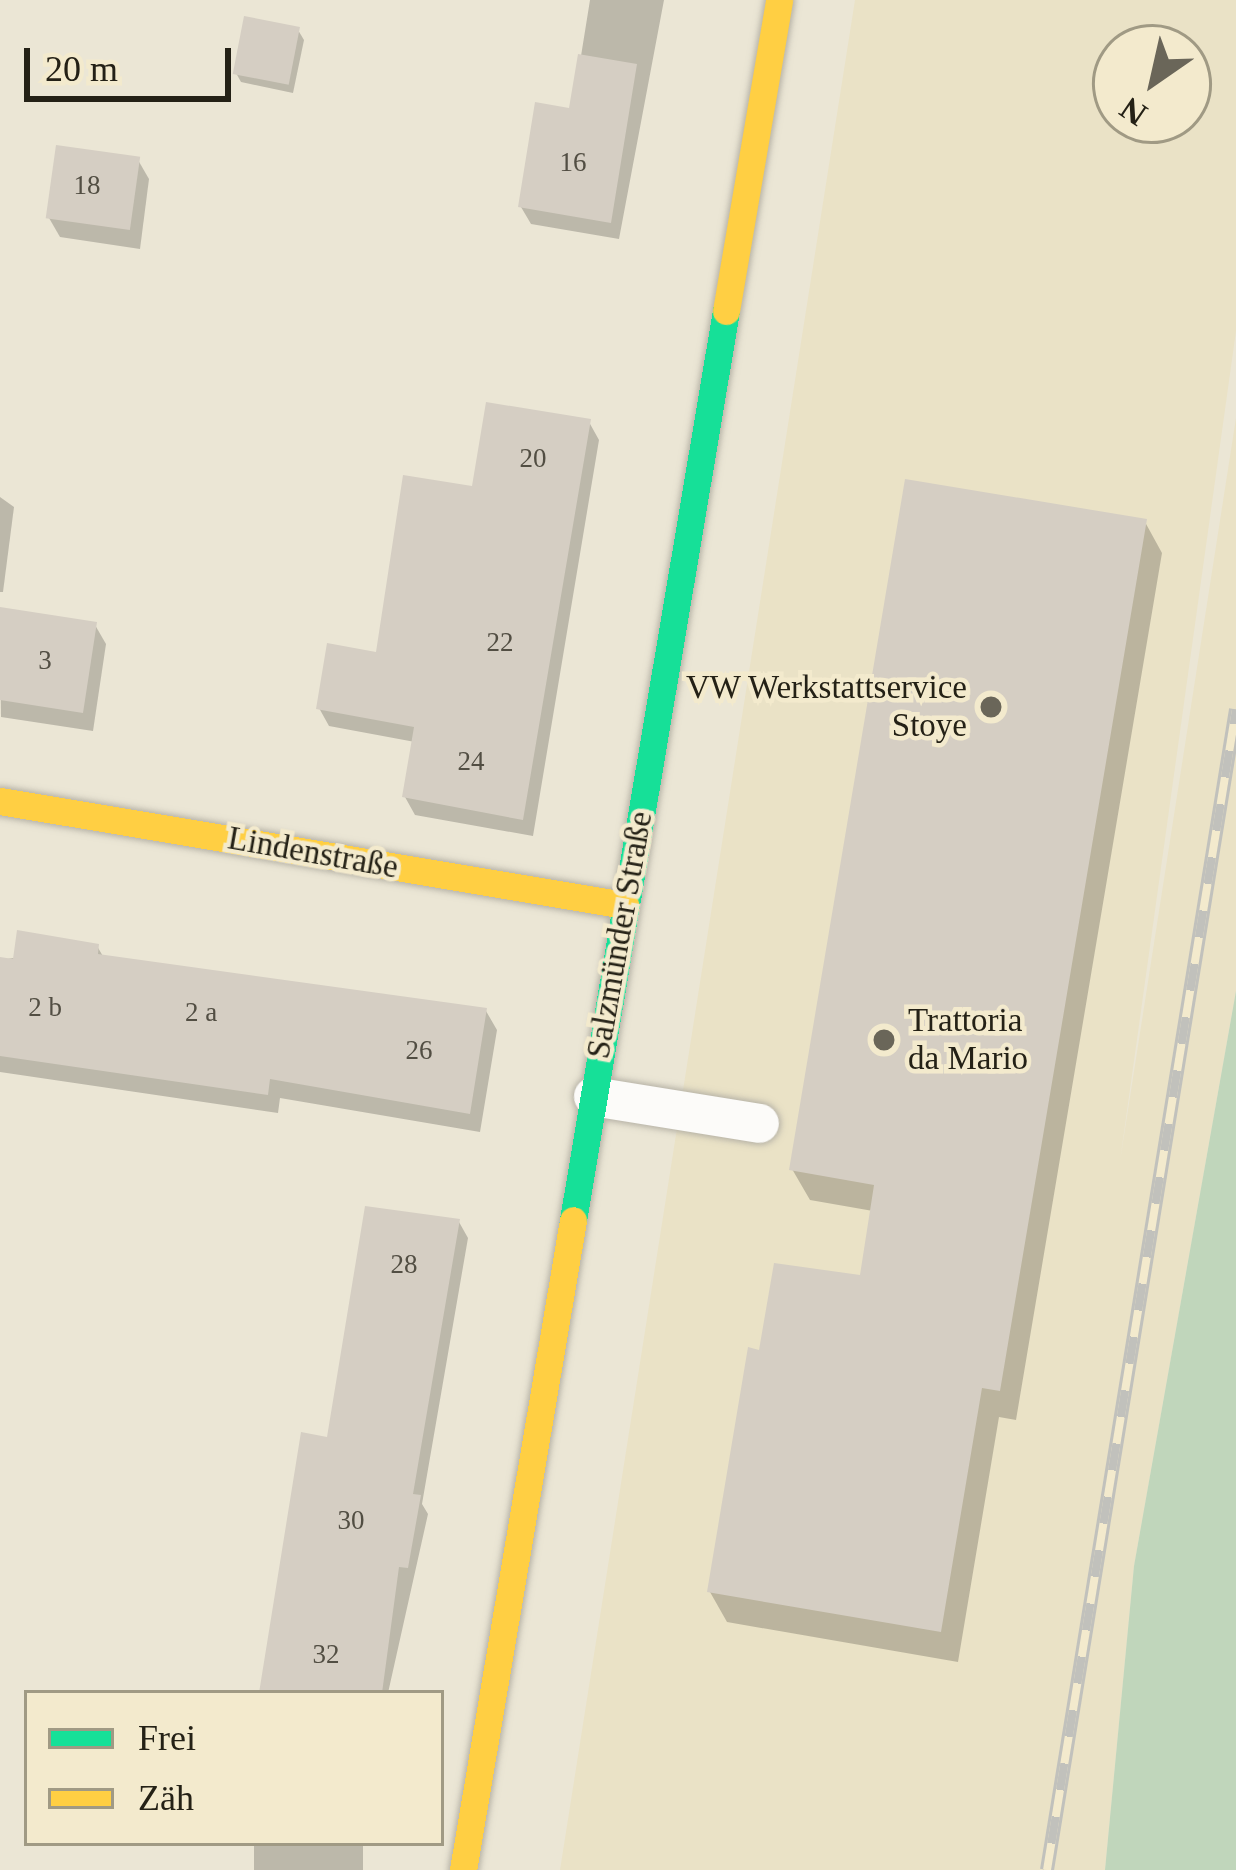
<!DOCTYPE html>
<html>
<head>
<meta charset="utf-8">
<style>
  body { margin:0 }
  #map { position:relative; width:1236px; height:1870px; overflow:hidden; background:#ebe6d5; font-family:"Times New Roman",serif }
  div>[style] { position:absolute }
  .built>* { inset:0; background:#eae2c6 }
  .forest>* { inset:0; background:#c0d6bb }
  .shadow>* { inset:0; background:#0003; transform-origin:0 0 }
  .building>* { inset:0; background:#d5cec3; transform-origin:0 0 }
  .roads { filter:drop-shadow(0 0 3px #b7b3a7) drop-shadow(0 0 3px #b7b3a7) }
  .lane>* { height:39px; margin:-19.5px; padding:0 19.5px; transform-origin:19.5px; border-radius:19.5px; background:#fcfbf9 }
  .fast>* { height:27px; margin:-13.5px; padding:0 13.5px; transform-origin:13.5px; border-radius:13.5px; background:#16e098 }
  .slow>* { height:27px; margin:-13.5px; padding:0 13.5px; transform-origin:13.5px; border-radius:13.5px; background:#ffcf43 }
  .rail>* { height:14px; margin-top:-7px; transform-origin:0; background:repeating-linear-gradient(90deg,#f3eacd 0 27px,#c1c1bc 0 54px); box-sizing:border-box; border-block:3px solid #c1c1bc }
  .dots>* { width:33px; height:33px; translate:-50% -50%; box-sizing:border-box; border:6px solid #f3eacd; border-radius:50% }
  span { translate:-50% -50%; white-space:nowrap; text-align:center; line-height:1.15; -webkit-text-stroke:9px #f3eacd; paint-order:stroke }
  .number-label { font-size:27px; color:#524e43 }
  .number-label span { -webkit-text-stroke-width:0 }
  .poi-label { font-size:33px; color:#242116 }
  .right { translate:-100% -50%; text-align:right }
  .left { translate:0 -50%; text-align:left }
  .street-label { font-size:33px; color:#242116 }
  .legend { position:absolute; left:24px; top:1690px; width:420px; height:156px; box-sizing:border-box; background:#f3eacd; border:3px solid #a09a84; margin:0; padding:15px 21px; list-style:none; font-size:36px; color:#242116 }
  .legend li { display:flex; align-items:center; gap:24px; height:60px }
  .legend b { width:60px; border:3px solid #a09a84 }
  .north { position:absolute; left:1092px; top:24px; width:120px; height:120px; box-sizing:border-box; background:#f3eacd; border:3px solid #a09a84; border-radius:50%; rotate:214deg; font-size:33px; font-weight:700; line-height:48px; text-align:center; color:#242116 }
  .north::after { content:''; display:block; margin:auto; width:42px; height:54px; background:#6a6659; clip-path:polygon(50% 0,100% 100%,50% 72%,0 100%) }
  .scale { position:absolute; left:24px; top:48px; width:207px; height:54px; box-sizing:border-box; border:6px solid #242116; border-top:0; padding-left:15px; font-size:36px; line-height:42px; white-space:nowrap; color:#242116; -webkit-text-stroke:9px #f3eacd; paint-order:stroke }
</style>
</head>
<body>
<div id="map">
  <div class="built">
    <i style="clip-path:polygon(evenodd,855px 0,1236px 0,1236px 331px,1120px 1161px,1236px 418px,1236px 991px,1134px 1566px,1105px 1870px,560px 1870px,855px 0,1116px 48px,1188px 48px,1188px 120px,1116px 120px,1116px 48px)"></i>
  </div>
  <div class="forest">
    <i style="clip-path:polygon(1236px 991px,1236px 1870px,1105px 1870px,1134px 1566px)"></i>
  </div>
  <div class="shadow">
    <i style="clip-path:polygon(590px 0,664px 0,619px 239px,531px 224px,521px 207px,572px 112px)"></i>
    <i style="clip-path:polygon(298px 30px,304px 40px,293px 93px,241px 82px,236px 73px)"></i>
    <i style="clip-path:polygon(138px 160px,149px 179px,140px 249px,60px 237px,49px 218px)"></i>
    <i style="clip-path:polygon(589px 422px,599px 440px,533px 836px,415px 815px,405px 797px,415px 742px,329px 726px,319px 708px,379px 655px,475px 489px)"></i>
    <i style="clip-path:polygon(0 497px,14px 507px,3px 592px,0 592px)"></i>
    <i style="clip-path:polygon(1145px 522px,1162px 553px,1016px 1420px,999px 1417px,958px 1662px,727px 1622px,710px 1592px,762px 1353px,862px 1278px,873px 1211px,810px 1200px,792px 1169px)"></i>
    <i style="clip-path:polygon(95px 625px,106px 644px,93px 731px,1px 717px,0 628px)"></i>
    <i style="clip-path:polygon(97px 946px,104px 958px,486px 1011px,497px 1030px,480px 1132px,280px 1098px,278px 1113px,0 1072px,0 960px)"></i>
    <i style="clip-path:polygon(459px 1222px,468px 1238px,422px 1504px,428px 1514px,388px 1693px,262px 1693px,329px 1441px)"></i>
    <i style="left:254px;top:1843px;width:109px;height:27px"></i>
  </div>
  <div class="building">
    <i style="left:244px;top:16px;width:57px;height:59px;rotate:11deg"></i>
    <i style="clip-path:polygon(578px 54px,637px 64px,611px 223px,518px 207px,535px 102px,569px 108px)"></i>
    <i style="left:56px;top:145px;width:85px;height:74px;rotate:8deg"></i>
    <i style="clip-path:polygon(486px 402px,591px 419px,523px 820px,402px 797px,414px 727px,316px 709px,327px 643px,376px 652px,403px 475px,472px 486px)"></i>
    <i style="clip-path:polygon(905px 479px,1147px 519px,1000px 1391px,982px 1388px,941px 1632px,707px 1592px,748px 1347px,759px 1350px,774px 1263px,860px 1275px,874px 1185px,789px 1170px)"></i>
    <i style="clip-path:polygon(0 607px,97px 622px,83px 713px,0 700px)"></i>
    <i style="clip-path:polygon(17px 930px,99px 944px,98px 954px,487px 1008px,470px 1114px,270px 1079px,268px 1095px,0 1056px,0 957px,13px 959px)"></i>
    <i style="clip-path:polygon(365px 1206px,460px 1219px,413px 1494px,421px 1495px,408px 1568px,399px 1567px,382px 1693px,259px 1693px,301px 1432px,327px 1437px)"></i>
  </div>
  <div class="roads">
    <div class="lane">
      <i style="left:593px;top:1096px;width:168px;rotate:9.2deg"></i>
    </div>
    <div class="fast">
      <i style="left:573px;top:1220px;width:922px;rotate:-80.45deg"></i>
    </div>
    <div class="slow">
      <i style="left:726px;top:311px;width:315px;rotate:-80.3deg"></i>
      <i style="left:0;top:801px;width:634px;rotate:9.45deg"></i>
      <i style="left:463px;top:1870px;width:659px;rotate:-80.39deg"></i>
    </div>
  </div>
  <div class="rail">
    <i style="left:1047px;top:1870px;width:1176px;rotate:-80.75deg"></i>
  </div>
  <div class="dots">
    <i style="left:991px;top:707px;background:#6a6659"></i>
    <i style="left:884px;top:1040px;background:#6a6659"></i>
  </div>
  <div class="number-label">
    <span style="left:573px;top:163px">16</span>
    <span style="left:87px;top:186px">18</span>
    <span style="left:533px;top:459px">20</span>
    <span style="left:500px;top:643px">22</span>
    <span style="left:45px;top:661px">3</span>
    <span style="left:471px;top:762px">24</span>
    <span style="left:45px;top:1008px">2 b</span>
    <span style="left:201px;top:1013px">2 a</span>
    <span style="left:419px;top:1051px">26</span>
    <span style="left:404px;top:1265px">28</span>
    <span style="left:351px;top:1521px">30</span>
    <span style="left:326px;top:1655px">32</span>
  </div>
  <div class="poi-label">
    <span class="right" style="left:967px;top:707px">VW Werkstattservice<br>Stoye</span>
    <span class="left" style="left:908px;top:1040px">Trattoria<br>da Mario</span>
  </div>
  <div class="street-label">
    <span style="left:313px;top:853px;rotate:10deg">Lindenstraße</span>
    <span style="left:620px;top:935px;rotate:-80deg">Salzmünder Straße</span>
  </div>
  <ul class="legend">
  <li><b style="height:15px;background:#16e098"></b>Frei</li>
  <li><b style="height:15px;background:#ffcf43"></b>Zäh</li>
  </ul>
  <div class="north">N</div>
  <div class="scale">20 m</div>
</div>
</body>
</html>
